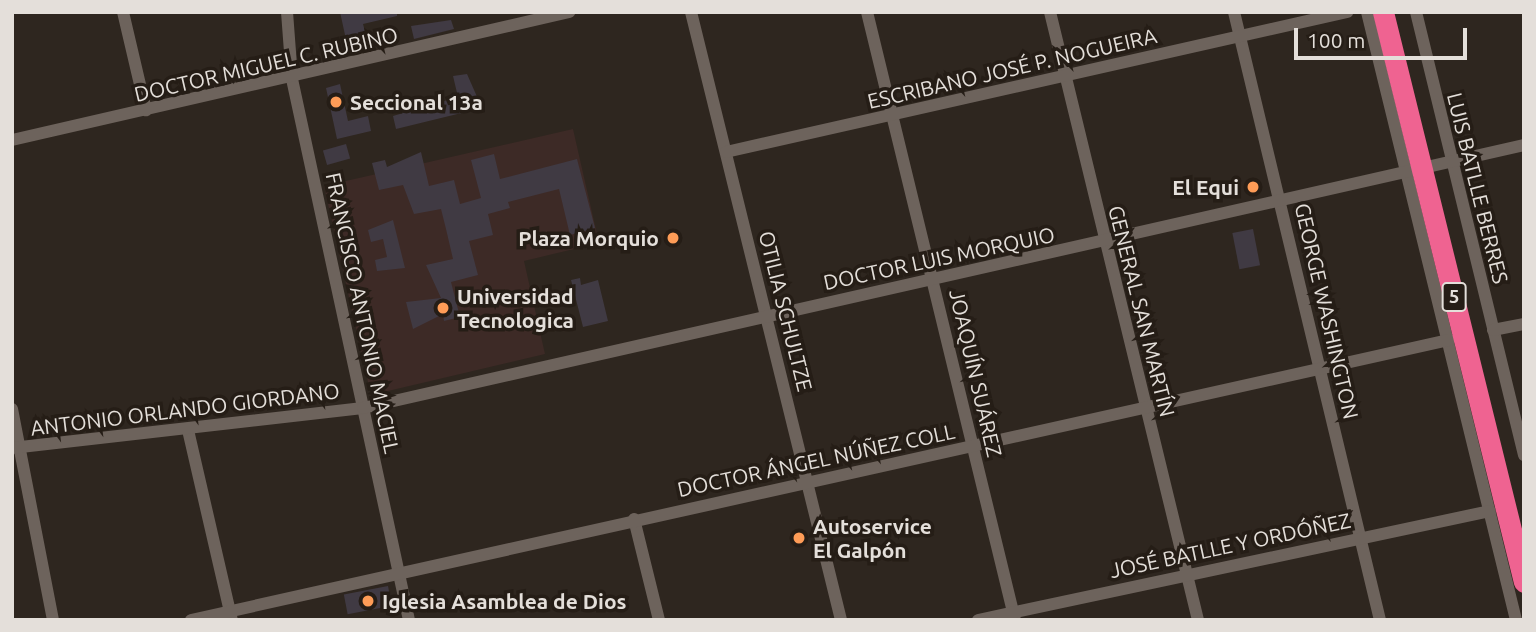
<!DOCTYPE html>
<html>
<head>
<meta charset="utf-8">
<style>
  body { margin:0 }
  #map { position:relative; width:1536px; height:632px; overflow:hidden; background:#2e261f; font-family:Ubuntu,sans-serif }
  div>[style] { position:absolute }
  .education>* { inset:0; background:#3d2a26 }
  .building>* { inset:0; background:#403a43; transform-origin:0 0 }
  .street>* { height:12px; margin:-6px; padding:0 6px; transform-origin:6px; border-radius:6px; background:#6d635c }
  .highway>* { height:21px; margin:-10.5px; padding:0 10.5px; transform-origin:10.5px; border-radius:10.5px; background:#ef6391 }
  .dots>* { width:19px; height:19px; translate:-50% -50%; box-sizing:border-box; border:4px solid #251d16; border-radius:50% }
  span { translate:-50% -50%; white-space:nowrap; text-align:center; line-height:1.15; -webkit-text-stroke:7px #251d16; paint-order:stroke }
  .shield-label span { padding:2px 5px; background:#251d16; border:2px solid; border-radius:5px; -webkit-text-stroke-width:0 }
  .shield-label { font-size:19px; color:#e4dfda; font-weight:700 }
  .street-label { font-size:21px; color:#e4dfda }
  .poi-label { font-size:21px; color:#e4dfda; font-weight:700 }
  .left { translate:0 -50%; text-align:left }
  .right { translate:-100% -50%; text-align:right }
  .frame { position:absolute; inset:0; border:14px solid #e4dfda; pointer-events:none }
  .scale { position:absolute; left:1294px; top:28px; width:173px; height:32px; box-sizing:border-box; border:4px solid #e4dfda; border-top:0; padding-left:9px; font-size:21px; line-height:24px; white-space:nowrap; color:#e4dfda; -webkit-text-stroke:5px #251d16; paint-order:stroke }
</style>
</head>
<body>
<div id="map">
  <div class="education">
    <i style="clip-path:polygon(573px 129px,599px 243px,524px 261px,545px 354px,371px 395px,324px 186px)"></i>
  </div>
  <div class="building">
    <i style="clip-path:polygon(340px 12px,397px 12px,397px 16px,363px 24px,367px 39px,347px 44px)"></i>
    <i style="clip-path:polygon(451px 20px,454px 29px,414px 39px,411px 26px)"></i>
    <i style="clip-path:polygon(467px 74px,482px 108px,396px 129px,393px 116px,458px 97px,453px 76px)"></i>
    <i style="clip-path:polygon(340px 84px,348px 121px,368px 116px,371px 131px,337px 139px,326px 88px)"></i>
    <i style="left:346px;top:144px;width:15px;height:24px;rotate:74deg"></i>
    <i style="clip-path:polygon(421px 152px,429px 186px,454px 180px,460px 204px,481px 198px,471px 160px,494px 154px,500px 179px,577px 159px,595px 228px,570px 235px,559px 189px,508px 202px,510px 208px,488px 214px,493px 235px,469px 241px,478px 275px,451px 282px,460px 317px,444px 321px,443px 314px,413px 329px,406px 302px,441px 298px,426px 265px,453px 259px,446px 229px,441px 209px,414px 214px,403px 185px,379px 190px,372px 163px,385px 160px,387px 167px)"></i>
    <i style="clip-path:polygon(393px 220px,405px 268px,377px 271px,375px 260px,387px 257px,383px 239px,371px 242px,368px 230px)"></i>
    <i style="left:1253px;top:229px;width:37px;height:21px;rotate:79deg"></i>
    <i style="clip-path:polygon(580px 278px,581px 285px,598px 280px,608px 321px,583px 327px,571px 280px)"></i>
    <i style="left:388px;top:586px;width:20px;height:45px;rotate:79deg"></i>
  </div>
  <div class="street">
    <i style="left:123px;top:12px;width:101px;rotate:76.8deg"></i>
    <i style="left:287px;top:12px;width:67px;rotate:85.7deg"></i>
    <i style="left:292px;top:79px;width:554px;rotate:77.8deg"></i>
    <i style="left:691px;top:12px;width:626px;rotate:76.14deg"></i>
    <i style="left:867px;top:12px;width:626px;rotate:76.32deg"></i>
    <i style="left:1050px;top:12px;width:626px;rotate:76.32deg"></i>
    <i style="left:1234px;top:12px;width:625px;rotate:76.5deg"></i>
    <i style="left:1367px;top:12px;width:626px;rotate:76.23deg"></i>
    <i style="left:1416px;top:12px;width:456px;rotate:76.3deg"></i>
    <i style="left:12px;top:140px;width:572px;rotate:-12.94deg"></i>
    <i style="left:726px;top:152px;width:637px;rotate:-12.7deg"></i>
    <i style="left:1493px;top:330px;width:32px;rotate:-11deg"></i>
    <i style="left:12px;top:409px;width:215px;rotate:79deg"></i>
    <i style="left:188px;top:430px;width:195px;rotate:77deg"></i>
    <i style="left:12px;top:448px;width:353px;rotate:-6.5deg"></i>
    <i style="left:363px;top:408px;width:1190px;rotate:-12.76deg"></i>
    <i style="left:634px;top:519px;width:104px;rotate:76.1deg"></i>
    <i style="left:191px;top:620px;width:1289px;rotate:-12.55deg"></i>
    <i style="left:978px;top:620px;width:523px;rotate:-12.02deg"></i>
  </div>
  <div class="highway">
    <i style="left:1383px;top:12px;width:587px;rotate:76.11deg"></i>
  </div>
  <div class="dots">
    <i style="left:336px;top:102px;background:#fe9c57"></i>
    <i style="left:1253px;top:187px;background:#fe9c57"></i>
    <i style="left:673px;top:238px;background:#fe9c57"></i>
    <i style="left:443px;top:308px;background:#fe9c57"></i>
    <i style="left:799px;top:538px;background:#fe9c57"></i>
    <i style="left:368px;top:601px;background:#fe9c57"></i>
  </div>
  <div class="shield-label">
    <span style="left:1454px;top:297px">5</span>
  </div>
  <div class="street-label">
    <span style="left:266px;top:64px;rotate:-13deg">DOCTOR MIGUEL C. RUBINO</span>
    <span style="left:1012px;top:68px;rotate:-13deg">ESCRIBANO JOSÉ P. NOGUEIRA</span>
    <span style="left:1478px;top:188px;rotate:76deg">LUIS BATLLE BERRES</span>
    <span style="left:939px;top:258px;rotate:-12deg">DOCTOR LUIS MORQUIO</span>
    <span style="left:786px;top:311px;rotate:76deg">OTILIA SCHULTZE</span>
    <span style="left:1142px;top:311px;rotate:76deg">GENERAL SAN MARTÍN</span>
    <span style="left:1327px;top:311px;rotate:77deg">GEORGE WASHINGTON</span>
    <span style="left:363px;top:313px;rotate:78deg">FRANCISCO ANTONIO MACIEL</span>
    <span style="left:976px;top:373px;rotate:77deg">JOAQUÍN SUÁREZ</span>
    <span style="left:185px;top:409px;rotate:-7deg">ANTONIO ORLANDO GIORDANO</span>
    <span style="left:816px;top:460px;rotate:-12deg">DOCTOR ÁNGEL NÚÑEZ COLL</span>
    <span style="left:1230px;top:545px;rotate:-12deg">JOSÉ BATLLE Y ORDÓÑEZ</span>
  </div>
  <div class="poi-label">
    <span class="left" style="left:350px;top:102px">Seccional 13a</span>
    <span class="right" style="left:1239px;top:187px">El Equi</span>
    <span class="right" style="left:659px;top:238px">Plaza Morquio</span>
    <span class="left" style="left:457px;top:308px">Universidad<br>Tecnologica</span>
    <span class="left" style="left:813px;top:538px">Autoservice<br>El Galpón</span>
    <span class="left" style="left:382px;top:601px">Iglesia Asamblea de Dios</span>
  </div>
  <div class="frame"></div>
  <div class="scale">100 m</div>
</div>
</body>
</html>
